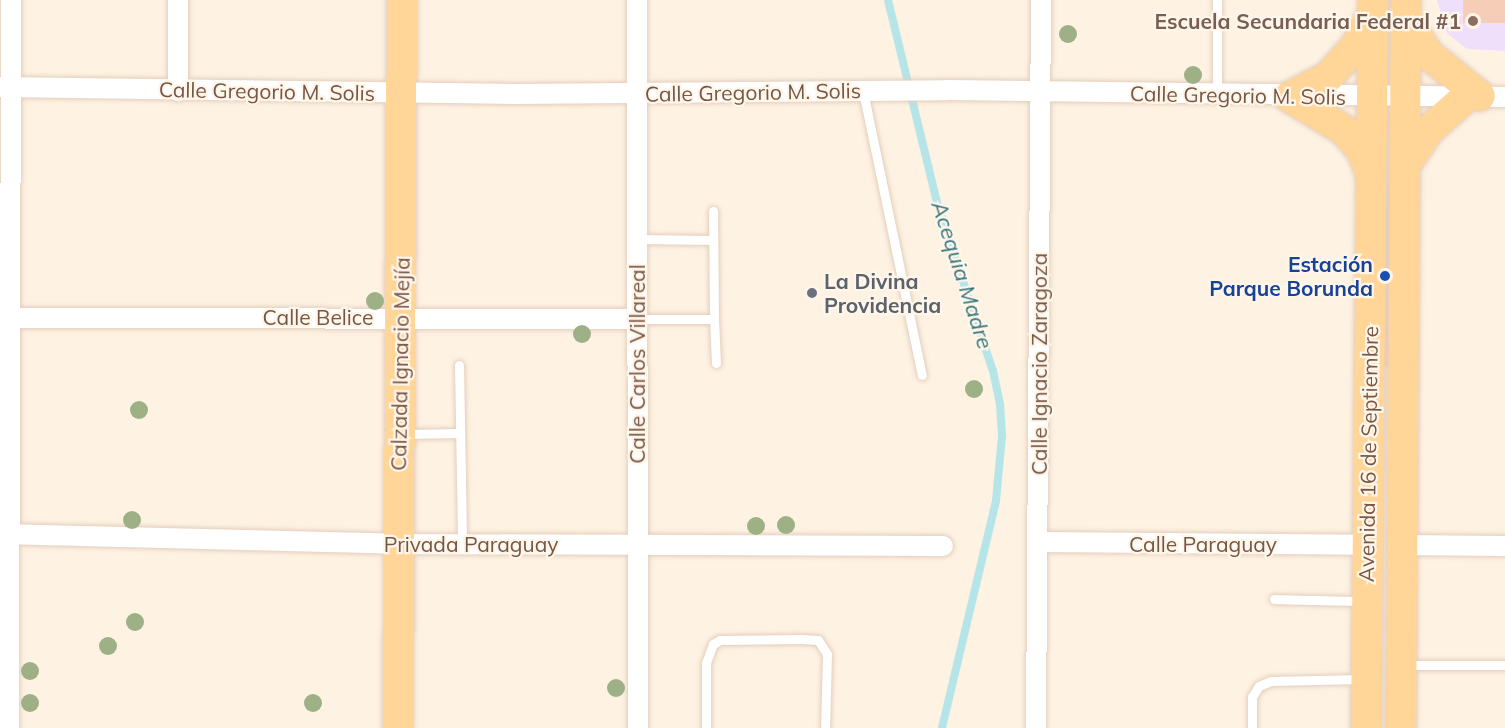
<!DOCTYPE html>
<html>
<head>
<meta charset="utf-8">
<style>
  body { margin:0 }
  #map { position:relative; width:1505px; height:728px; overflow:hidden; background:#fef2e2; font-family:Mulish,sans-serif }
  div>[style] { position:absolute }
  .education>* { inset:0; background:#efdffa }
  .stream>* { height:8px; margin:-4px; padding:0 4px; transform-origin:4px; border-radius:4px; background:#b5e4e9 }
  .building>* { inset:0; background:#f6ceb7; transform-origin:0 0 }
  .roads { filter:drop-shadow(0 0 2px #e3cebd) drop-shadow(0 0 2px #e3cebd) }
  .service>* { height:9px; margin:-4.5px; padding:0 4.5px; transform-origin:4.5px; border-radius:4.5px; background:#fff }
  .minor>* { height:20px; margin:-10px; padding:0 10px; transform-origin:10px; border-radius:10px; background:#fff }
  .primary>* { height:30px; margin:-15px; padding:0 15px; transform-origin:15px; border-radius:15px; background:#ffd598 }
  .trees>* { width:18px; height:18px; margin:-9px; border-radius:50%; background:#9eb086 }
  .dots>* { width:16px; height:16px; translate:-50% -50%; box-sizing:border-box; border:3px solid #fff6ea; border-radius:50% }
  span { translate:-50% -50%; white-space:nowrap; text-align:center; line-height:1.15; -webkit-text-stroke:4.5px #fff6ea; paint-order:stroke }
  .education-label { font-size:21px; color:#785e54; font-weight:700 }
  .right { translate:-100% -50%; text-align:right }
  .street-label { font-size:21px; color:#785646 }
  .transit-label { font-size:21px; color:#164399; font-weight:700 }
  .worship-label { font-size:21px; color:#5b616d; font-weight:700 }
  .left { translate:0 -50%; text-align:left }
  .water-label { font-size:22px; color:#38767f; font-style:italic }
</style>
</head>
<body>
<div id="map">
  <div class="education">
    <i style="clip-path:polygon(1437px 0,1505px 0,1505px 51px,1467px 49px,1447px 33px)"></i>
  </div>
  <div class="stream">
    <i style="left:888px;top:0;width:212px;rotate:76.4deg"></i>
    <i style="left:938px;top:206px;width:174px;rotate:71.6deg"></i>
    <i style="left:993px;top:371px;width:35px;rotate:78deg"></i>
    <i style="left:1000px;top:405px;width:31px;rotate:86deg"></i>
    <i style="left:1002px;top:436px;width:65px;rotate:95.3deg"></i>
    <i style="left:996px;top:501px;width:233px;rotate:103.4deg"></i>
  </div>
  <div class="building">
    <i style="left:1463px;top:0;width:42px;height:23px"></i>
    <i style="clip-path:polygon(1386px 184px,1393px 185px,1391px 367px,1378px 367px,1379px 185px)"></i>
  </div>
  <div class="roads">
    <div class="service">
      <i style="left:863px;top:91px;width:290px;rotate:78.3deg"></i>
      <i style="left:1217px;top:95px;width:95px;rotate:-90deg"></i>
      <i style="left:636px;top:239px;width:77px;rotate:0.7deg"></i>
      <i style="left:637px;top:319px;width:77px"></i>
      <i style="left:714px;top:319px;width:108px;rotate:-90.5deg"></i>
      <i style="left:714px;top:319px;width:44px;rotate:87.4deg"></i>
      <i style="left:459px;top:365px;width:180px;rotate:89deg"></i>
      <i style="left:405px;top:434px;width:55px;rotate:-1deg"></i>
      <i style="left:1274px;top:599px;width:90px;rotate:1.3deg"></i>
      <i style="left:1406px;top:665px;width:99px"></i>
      <i style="left:706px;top:728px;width:65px;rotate:-90deg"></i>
      <i style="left:706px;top:663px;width:20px;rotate:-70deg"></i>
      <i style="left:713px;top:644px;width:8px;rotate:-30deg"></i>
      <i style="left:720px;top:640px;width:81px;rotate:-0.7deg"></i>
      <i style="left:801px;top:639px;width:17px;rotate:3deg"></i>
      <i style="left:818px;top:640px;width:17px;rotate:57deg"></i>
      <i style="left:827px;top:654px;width:74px;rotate:91.5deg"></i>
      <i style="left:1252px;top:728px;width:31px;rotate:-90deg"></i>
      <i style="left:1252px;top:697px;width:13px;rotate:-58deg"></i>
      <i style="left:1259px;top:686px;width:13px;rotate:-23deg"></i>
      <i style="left:1271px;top:681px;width:91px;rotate:-1.3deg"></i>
    </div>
    <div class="minor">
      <i style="left:637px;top:0;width:728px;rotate:89.92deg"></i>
      <i style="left:0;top:87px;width:514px;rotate:0.78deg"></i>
      <i style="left:514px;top:94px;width:433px;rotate:-0.5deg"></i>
      <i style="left:947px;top:90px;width:558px;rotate:0.72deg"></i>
      <i style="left:178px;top:91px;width:91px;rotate:-90deg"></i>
      <i style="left:1px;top:318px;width:636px;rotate:0.09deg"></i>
      <i style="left:0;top:534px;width:398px;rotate:1.4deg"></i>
      <i style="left:398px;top:544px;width:545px;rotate:0.21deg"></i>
      <i style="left:1038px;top:542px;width:329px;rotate:0.5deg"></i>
      <i style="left:1401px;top:545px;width:104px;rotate:0.6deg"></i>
      <i style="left:9px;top:728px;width:728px;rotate:-89.84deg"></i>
      <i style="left:1036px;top:728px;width:728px;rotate:-89.61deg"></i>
    </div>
    <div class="primary">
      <i style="left:1406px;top:20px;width:42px;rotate:56.7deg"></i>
      <i style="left:1429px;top:55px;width:65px;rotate:38.8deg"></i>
      <i style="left:1289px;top:97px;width:44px;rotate:-27.1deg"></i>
      <i style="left:1328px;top:77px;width:42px;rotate:-47.9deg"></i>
      <i style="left:1356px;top:46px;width:34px;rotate:-62deg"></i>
      <i style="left:1289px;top:97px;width:64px;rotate:31deg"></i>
      <i style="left:1344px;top:130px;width:28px;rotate:49deg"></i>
      <i style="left:1362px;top:151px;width:25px;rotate:69deg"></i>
      <i style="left:1404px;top:167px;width:45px;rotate:-56deg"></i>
      <i style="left:1429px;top:130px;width:51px;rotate:-41.8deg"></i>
      <i style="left:398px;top:728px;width:728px;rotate:-89.69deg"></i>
      <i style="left:1366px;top:728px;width:728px;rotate:-89.45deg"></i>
      <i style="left:1401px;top:728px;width:728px;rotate:-89.61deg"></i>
    </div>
  </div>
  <div class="trees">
    <i style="left:1068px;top:34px"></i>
    <i style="left:1193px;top:75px"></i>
    <i style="left:375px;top:301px"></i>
    <i style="left:582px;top:334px"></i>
    <i style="left:974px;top:389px"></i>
    <i style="left:139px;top:410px"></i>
    <i style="left:132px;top:520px"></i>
    <i style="left:786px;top:525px"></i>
    <i style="left:756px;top:526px"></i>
    <i style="left:135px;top:622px"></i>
    <i style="left:108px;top:646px"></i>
    <i style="left:30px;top:671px"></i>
    <i style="left:616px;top:688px"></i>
    <i style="left:30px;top:703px"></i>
    <i style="left:313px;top:703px"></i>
  </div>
  <div class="dots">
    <i style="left:1473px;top:21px;background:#8d6e63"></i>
    <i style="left:1385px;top:276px;background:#1a4fb4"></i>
    <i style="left:812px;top:293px;background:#6b7280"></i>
  </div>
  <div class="education-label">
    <span class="right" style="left:1461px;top:21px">Escuela Secundaria Federal #1</span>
  </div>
  <div class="street-label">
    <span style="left:267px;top:91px;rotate:1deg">Calle Gregorio M. Solis</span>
    <span style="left:753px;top:92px;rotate:-1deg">Calle Gregorio M. Solis</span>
    <span style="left:1238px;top:95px;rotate:1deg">Calle Gregorio M. Solis</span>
    <span style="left:318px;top:317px">Calle Belice</span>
    <span style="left:400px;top:364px;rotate:-89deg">Calzada Ignacio Mejía</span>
    <span style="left:637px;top:364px;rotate:-90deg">Calle Carlos Villareal</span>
    <span style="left:1039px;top:364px;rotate:-90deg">Calle Ignacio Zaragoza</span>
    <span style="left:1368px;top:454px;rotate:-89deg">Avenida 16 de Septiembre</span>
    <span style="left:471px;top:544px">Privada Paraguay</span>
    <span style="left:1203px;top:544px">Calle Paraguay</span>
  </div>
  <div class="transit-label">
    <span class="right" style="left:1373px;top:276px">Estación<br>Parque Borunda</span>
  </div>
  <div class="worship-label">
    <span class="left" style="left:824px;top:293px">La Divina<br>Providencia</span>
  </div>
  <div class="water-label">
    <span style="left:962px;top:275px;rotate:72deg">Acequia Madre</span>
  </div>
</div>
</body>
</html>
